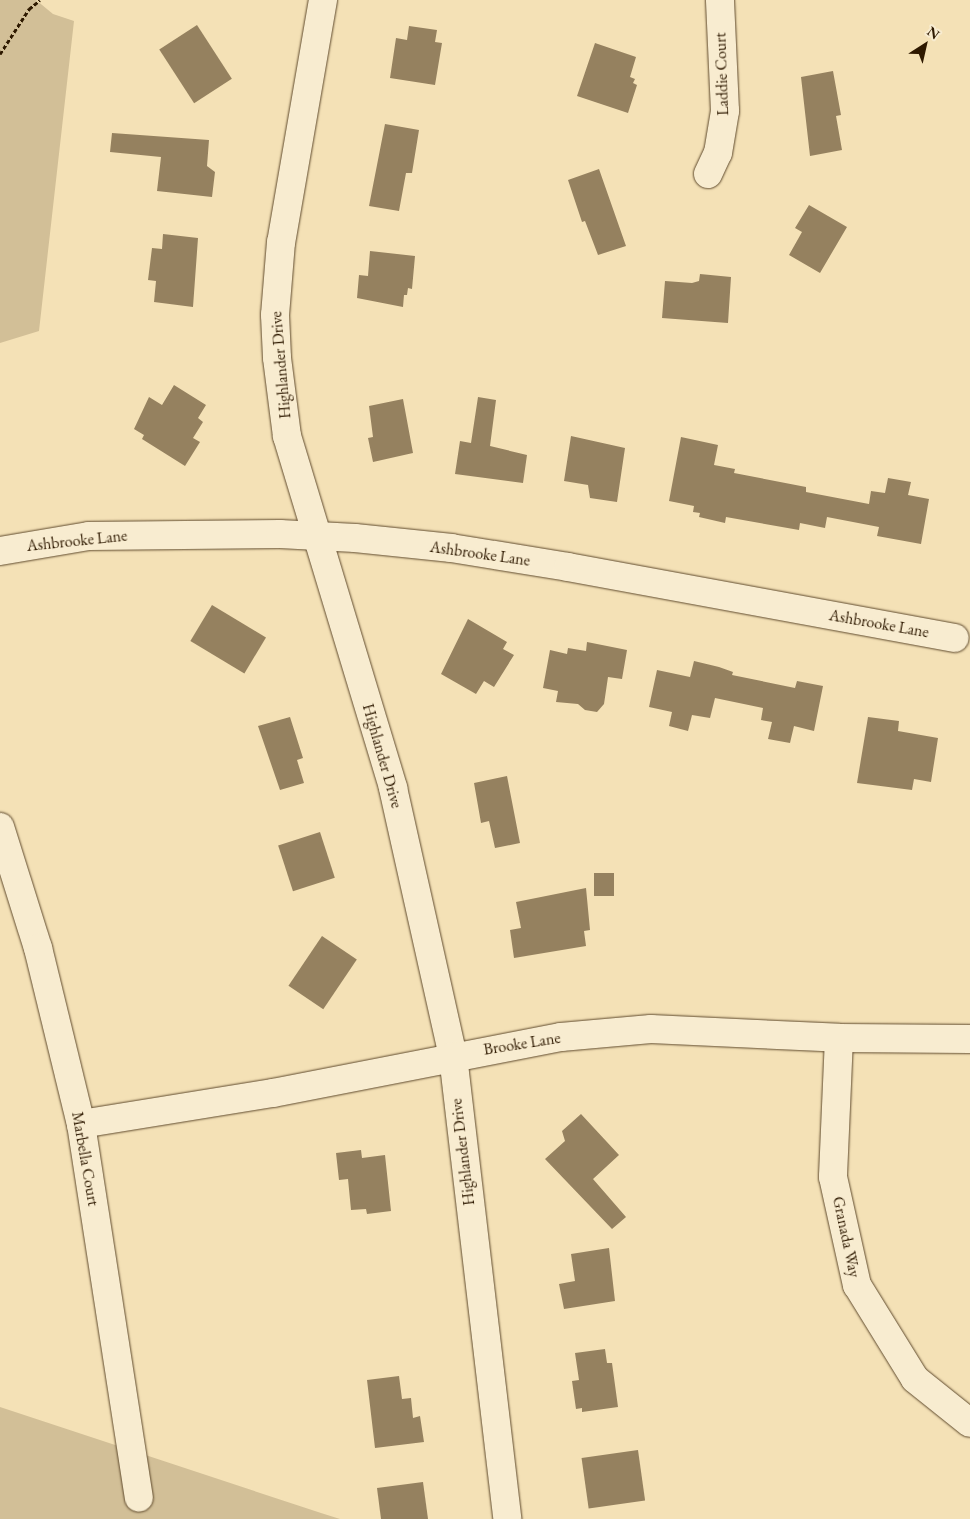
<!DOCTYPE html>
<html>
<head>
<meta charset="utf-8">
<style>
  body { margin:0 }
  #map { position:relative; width:970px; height:1519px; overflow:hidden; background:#f4e1b6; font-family:"EB Garamond",serif }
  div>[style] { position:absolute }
  .green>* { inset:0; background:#d2bf97 }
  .building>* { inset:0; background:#95815f; transform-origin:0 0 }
  .path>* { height:3px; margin-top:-1.5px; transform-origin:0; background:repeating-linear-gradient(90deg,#2e1900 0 4px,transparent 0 6.5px) }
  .roads { filter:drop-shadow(0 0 1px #604b2e) drop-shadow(0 0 1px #604b2e) }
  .street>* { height:28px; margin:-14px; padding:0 14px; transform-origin:14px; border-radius:14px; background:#f8ecd0 }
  span { translate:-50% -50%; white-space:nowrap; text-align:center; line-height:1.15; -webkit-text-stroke:4px #f8ecd0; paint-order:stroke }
  .street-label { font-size:16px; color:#2e1900 }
  .north { position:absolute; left:900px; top:20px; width:50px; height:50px; -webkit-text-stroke:4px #f8ecd0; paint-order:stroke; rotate:35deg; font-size:14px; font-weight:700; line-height:20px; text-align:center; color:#2e1900 }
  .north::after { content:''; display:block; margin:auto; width:18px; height:22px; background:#2e1900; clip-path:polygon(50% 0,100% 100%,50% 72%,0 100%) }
</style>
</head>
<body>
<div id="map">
  <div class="green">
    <i style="clip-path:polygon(0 0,36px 0,53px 14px,74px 21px,39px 331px,0 343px)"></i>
    <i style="clip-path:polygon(0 1407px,321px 1513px,340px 1519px,0 1519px)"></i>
  </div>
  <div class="building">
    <i style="left:197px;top:25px;width:64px;height:45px;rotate:57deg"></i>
    <i style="clip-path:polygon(409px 26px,437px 30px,435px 42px,442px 43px,435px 85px,390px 78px,396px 38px,407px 40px)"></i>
    <i style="clip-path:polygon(595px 43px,636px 57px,630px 77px,635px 79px,633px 83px,637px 85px,628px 113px,577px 96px)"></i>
    <i style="clip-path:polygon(833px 71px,841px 115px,836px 116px,842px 150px,810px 156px,801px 77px)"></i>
    <i style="clip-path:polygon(385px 124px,419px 130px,412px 173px,406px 173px,399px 211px,369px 206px)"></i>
    <i style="clip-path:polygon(112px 133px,209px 140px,207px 166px,215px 172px,212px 197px,157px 191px,161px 157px,110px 152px)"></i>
    <i style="clip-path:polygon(599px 169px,626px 246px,598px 255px,585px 221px,582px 222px,568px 180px)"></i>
    <i style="clip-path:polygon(809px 205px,847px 227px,820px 273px,789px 255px,802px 232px,795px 228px)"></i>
    <i style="clip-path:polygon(163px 234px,198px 238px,193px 307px,154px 302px,156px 281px,148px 280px,152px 248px,162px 249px)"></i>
    <i style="clip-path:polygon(370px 251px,415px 256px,412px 289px,408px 288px,407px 295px,404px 295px,403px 307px,357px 298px,359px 275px,368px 276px)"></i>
    <i style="clip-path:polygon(700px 274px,731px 277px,728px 323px,662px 318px,665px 281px,692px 283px,699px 281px)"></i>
    <i style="clip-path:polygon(174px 385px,206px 405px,198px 418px,203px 422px,193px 438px,200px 442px,185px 466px,142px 439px,144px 435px,134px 429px,149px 397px,162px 405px)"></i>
    <i style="clip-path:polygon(478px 397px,496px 400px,490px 446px,527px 455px,523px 483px,455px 474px,460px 441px,471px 443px)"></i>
    <i style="clip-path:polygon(403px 399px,413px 453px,373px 462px,368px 438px,373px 437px,369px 406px)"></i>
    <i style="clip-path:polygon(571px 436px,625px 448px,617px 502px,590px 498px,588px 485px,564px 481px)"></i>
    <i style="clip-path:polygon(681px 437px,718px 445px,714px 465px,735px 469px,734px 473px,806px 487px,806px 492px,869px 504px,871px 491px,885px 493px,888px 478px,911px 482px,908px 495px,929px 499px,921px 544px,877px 536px,879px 527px,827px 517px,825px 528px,800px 523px,799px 530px,726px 517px,725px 523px,699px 517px,700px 513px,693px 512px,694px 506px,669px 501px)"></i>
    <i style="left:212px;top:605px;width:63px;height:42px;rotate:31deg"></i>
    <i style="clip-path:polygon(468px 619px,507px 642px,503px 649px,514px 655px,494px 687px,484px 681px,476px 694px,441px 674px)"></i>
    <i style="clip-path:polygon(587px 642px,627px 650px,622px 679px,608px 677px,604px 704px,597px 712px,585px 710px,578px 704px,556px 702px,558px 691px,543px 688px,550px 650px,567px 654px,568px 648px,586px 651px)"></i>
    <i style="clip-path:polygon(694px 661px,719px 667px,733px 672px,732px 675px,795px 688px,797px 681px,823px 686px,814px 731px,794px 726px,790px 743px,768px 739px,772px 722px,761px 720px,763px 708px,715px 698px,710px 718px,692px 715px,688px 731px,669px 726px,672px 712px,649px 707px,657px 670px,690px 677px)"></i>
    <i style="clip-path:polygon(290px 717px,303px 758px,297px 760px,304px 783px,280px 790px,258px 726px)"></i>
    <i style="clip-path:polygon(868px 717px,899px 721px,898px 731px,938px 738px,931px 782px,914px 779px,912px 790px,857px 783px)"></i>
    <i style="clip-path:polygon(507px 776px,520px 843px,495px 848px,489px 821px,481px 823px,474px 783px)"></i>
    <i style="left:320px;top:832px;width:48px;height:44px;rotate:72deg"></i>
    <i style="left:594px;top:873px;width:20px;height:23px"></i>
    <i style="clip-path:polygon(586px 888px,590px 930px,584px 931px,586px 946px,514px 958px,510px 930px,521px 928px,516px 902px)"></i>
    <i style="left:322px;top:936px;width:42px;height:60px;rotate:34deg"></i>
    <i style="clip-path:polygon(581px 1114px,619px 1155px,593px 1179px,626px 1217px,612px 1229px,545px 1159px,565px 1141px,562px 1131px)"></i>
    <i style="clip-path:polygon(361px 1150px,362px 1158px,385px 1155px,391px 1211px,367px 1214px,366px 1209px,351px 1210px,348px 1179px,339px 1180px,336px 1153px)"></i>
    <i style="clip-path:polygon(609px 1248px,615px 1301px,564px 1309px,559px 1284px,575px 1281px,571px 1254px)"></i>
    <i style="clip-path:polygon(605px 1349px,607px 1363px,612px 1363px,618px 1407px,582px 1412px,582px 1408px,576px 1409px,572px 1381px,579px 1380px,575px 1353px)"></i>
    <i style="clip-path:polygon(399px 1376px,402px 1399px,411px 1398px,413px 1418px,420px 1416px,424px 1442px,375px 1448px,367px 1380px)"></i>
    <i style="left:638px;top:1450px;width:51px;height:57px;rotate:82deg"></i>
    <i style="clip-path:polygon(423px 1482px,428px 1519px,381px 1519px,377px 1488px)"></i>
  </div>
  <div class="path">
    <i style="left:0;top:54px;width:54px;rotate:-57.2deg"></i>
    <i style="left:29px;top:9px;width:14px;rotate:-39deg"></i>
  </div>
  <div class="roads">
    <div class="street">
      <i style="left:323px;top:0;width:246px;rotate:99.8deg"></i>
      <i style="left:281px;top:242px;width:73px;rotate:94.7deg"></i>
      <i style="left:275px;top:315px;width:43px;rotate:87.3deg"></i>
      <i style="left:277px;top:358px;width:79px;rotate:82.7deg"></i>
      <i style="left:287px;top:436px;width:368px;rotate:73.2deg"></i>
      <i style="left:393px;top:788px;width:275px;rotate:77.4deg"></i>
      <i style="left:453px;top:1056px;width:466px;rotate:83.3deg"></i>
      <i style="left:708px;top:174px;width:23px;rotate:-65deg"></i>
      <i style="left:718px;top:153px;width:43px;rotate:-80.5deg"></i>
      <i style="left:725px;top:111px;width:111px;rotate:-92.6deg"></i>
      <i style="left:0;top:551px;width:90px;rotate:-9.6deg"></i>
      <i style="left:89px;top:536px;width:191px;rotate:-0.6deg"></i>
      <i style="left:280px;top:534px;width:75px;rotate:3.1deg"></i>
      <i style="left:355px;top:538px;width:97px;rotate:5.9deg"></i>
      <i style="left:451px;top:548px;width:119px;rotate:9.2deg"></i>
      <i style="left:568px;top:567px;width:393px;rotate:10.4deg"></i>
      <i style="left:0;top:827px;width:127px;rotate:72.6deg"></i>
      <i style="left:38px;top:948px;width:181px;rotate:76.3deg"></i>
      <i style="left:81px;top:1124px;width:378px;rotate:81.2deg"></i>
      <i style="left:839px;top:1038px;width:139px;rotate:92.5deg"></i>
      <i style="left:833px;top:1177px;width:111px;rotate:77.5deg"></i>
      <i style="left:857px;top:1285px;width:110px;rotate:58.3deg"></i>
      <i style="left:915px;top:1379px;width:70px;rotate:38.7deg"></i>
      <i style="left:81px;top:1124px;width:194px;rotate:-9.2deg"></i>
      <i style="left:273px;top:1093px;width:293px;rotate:-11deg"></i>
      <i style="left:561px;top:1037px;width:90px;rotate:-5.1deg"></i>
      <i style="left:651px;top:1029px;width:188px;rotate:2.7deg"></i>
      <i style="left:839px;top:1038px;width:131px;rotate:0.4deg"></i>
    </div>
  </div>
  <div class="street-label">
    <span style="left:722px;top:74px;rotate:-92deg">Laddie Court</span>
    <span style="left:281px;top:365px;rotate:-95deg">Highlander Drive</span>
    <span style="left:77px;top:541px;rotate:-6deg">Ashbrooke Lane</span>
    <span style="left:480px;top:554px;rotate:8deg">Ashbrooke Lane</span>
    <span style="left:879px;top:624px;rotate:10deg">Ashbrooke Lane</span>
    <span style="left:382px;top:756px;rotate:74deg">Highlander Drive</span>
    <span style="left:522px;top:1044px;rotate:-9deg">Brooke Lane</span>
    <span style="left:463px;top:1152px;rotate:-97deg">Highlander Drive</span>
    <span style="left:85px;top:1159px;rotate:80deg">Marbella Court</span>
    <span style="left:846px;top:1237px;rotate:78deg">Granada Way</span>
  </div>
  <div class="north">N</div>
</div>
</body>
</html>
